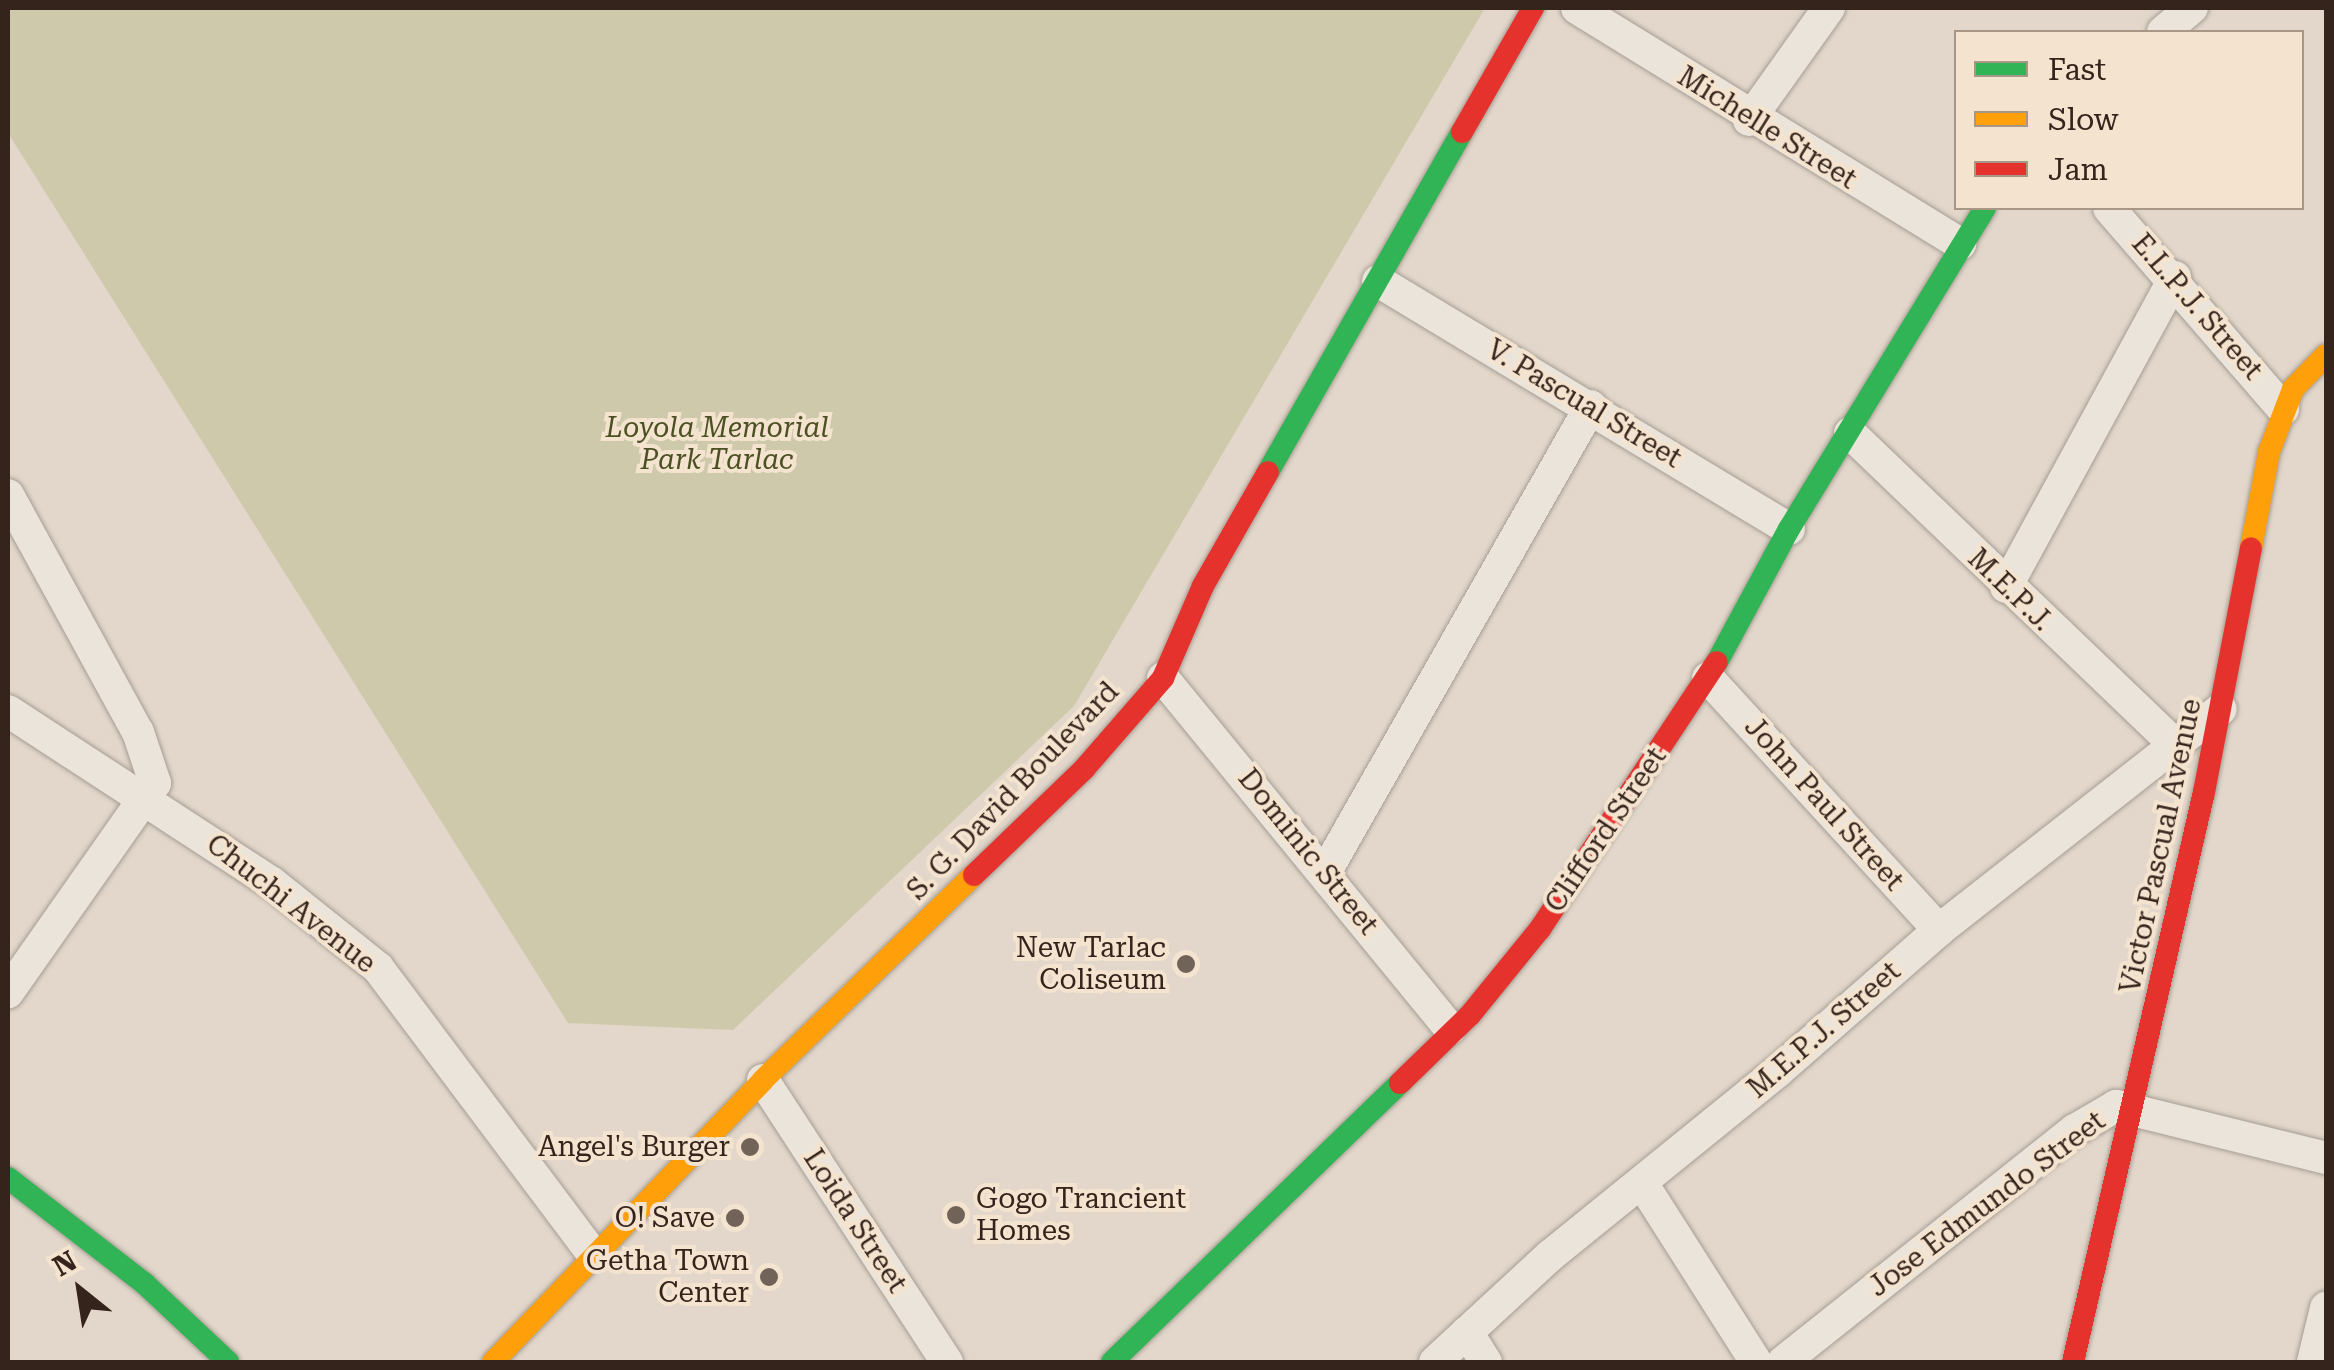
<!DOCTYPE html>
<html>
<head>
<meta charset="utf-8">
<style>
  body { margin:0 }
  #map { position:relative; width:2334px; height:1370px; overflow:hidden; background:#e2d7ca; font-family:"Roboto Serif",serif }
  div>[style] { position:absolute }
  .cemetery>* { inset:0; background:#cfc9ac }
  .roads { filter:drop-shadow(0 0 2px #a79d94) drop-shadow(0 0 2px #a79d94) }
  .street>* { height:32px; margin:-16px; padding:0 16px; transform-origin:16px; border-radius:16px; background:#eae4db }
  .fast>* { height:22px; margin:-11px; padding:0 11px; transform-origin:11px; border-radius:11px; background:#30b455 }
  .slow>* { height:22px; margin:-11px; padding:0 11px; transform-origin:11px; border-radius:11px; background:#ff9f0a }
  .jam>* { height:22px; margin:-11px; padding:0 11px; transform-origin:11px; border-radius:11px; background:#e5322d }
  .dots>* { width:28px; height:28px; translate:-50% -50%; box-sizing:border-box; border:5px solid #f4e4cf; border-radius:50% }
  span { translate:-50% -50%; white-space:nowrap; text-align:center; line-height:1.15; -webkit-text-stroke:8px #f4e4cf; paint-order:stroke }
  .street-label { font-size:28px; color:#35241c }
  .park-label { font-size:28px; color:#4c5123; font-style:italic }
  .poi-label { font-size:28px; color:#35241c }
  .right { translate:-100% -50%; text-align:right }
  .left { translate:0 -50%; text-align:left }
  .frame { position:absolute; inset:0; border:10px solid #35241c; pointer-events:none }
  .legend { position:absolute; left:1954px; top:30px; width:350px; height:180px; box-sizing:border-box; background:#f4e4cf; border:2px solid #a89787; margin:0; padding:12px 18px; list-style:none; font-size:30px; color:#35241c }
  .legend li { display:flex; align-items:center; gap:20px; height:50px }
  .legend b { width:50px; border:2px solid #a89787 }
  .north { position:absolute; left:30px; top:1240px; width:100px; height:100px; -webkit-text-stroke:8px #f4e4cf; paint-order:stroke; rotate:330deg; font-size:28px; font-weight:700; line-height:40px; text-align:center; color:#35241c }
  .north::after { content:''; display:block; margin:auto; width:35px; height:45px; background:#35241c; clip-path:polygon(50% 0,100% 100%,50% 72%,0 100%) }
</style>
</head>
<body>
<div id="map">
  <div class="cemetery">
    <i style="clip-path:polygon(8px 8px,1485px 8px,1074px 706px,733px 1030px,568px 1023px,8px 133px)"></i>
  </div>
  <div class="roads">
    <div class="street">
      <i style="left:1577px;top:8px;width:450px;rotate:31.6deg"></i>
      <i style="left:2163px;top:32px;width:38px;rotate:-40deg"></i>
      <i style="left:1749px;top:120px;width:138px;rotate:-54.5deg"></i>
      <i style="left:2109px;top:208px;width:266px;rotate:49.1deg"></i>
      <i style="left:1378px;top:281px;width:480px;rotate:31.1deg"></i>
      <i style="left:1850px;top:433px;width:448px;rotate:43.8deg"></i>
      <i style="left:8px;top:495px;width:270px;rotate:61.3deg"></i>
      <i style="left:138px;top:732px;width:54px;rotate:71.6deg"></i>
      <i style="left:155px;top:783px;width:256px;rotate:125.1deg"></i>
      <i style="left:2006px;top:587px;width:353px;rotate:-61.4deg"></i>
      <i style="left:1163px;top:678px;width:453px;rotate:50.7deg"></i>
      <i style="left:1708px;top:678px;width:342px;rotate:47.5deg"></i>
      <i style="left:8px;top:711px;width:315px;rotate:33.1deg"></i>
      <i style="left:272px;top:883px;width:136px;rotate:38.7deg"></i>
      <i style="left:378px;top:968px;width:356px;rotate:53.1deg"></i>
      <i style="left:1326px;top:871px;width:535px;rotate:-60.32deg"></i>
      <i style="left:763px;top:1080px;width:337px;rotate:56.9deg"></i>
      <i style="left:1642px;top:1183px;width:212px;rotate:57.5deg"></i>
      <i style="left:1467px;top:1332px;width:36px;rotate:58deg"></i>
      <i style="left:1435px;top:1362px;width:158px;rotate:-42.7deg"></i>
      <i style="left:1551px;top:1255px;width:291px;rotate:-39deg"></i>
      <i style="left:1777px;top:1072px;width:215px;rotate:-41.2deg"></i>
      <i style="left:1939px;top:930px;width:358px;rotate:-38.1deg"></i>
      <i style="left:1783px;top:1362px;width:373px;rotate:-38.5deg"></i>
      <i style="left:2075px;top:1130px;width:48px;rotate:-30.3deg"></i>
      <i style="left:2116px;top:1106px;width:216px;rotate:13.9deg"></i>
      <i style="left:2313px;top:1362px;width:56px;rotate:-76.5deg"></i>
    </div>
    <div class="fast">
      <i style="left:1268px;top:472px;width:391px;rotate:-60.3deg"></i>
      <i style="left:1717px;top:662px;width:151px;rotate:-61.6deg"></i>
      <i style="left:1789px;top:529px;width:376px;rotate:-58.6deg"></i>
      <i style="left:8px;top:1178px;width:173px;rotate:37.7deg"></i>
      <i style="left:145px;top:1284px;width:114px;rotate:43.2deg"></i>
      <i style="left:1112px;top:1362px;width:401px;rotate:-44.1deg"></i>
    </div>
    <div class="slow">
      <i style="left:2251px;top:548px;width:98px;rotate:-79.4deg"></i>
      <i style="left:2269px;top:452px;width:67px;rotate:-69.1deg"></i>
      <i style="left:2293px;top:389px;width:47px;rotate:-45.9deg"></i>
      <i style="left:493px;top:1362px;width:390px;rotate:-46.2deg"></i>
      <i style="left:763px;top:1080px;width:294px;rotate:-44.2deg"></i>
    </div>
    <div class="jam">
      <i style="left:1462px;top:132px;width:143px;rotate:-60.2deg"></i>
      <i style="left:974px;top:875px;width:153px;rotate:-43.9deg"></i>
      <i style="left:1084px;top:769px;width:121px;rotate:-49deg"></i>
      <i style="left:1163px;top:678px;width:100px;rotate:-66.5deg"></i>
      <i style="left:1203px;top:586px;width:131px;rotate:-60.3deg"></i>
      <i style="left:1400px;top:1083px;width:98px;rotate:-44.2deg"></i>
      <i style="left:1470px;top:1015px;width:111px;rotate:-50.9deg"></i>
      <i style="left:1540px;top:929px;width:320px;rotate:-56.5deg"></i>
      <i style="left:2073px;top:1362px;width:585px;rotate:-77.06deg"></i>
      <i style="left:2204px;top:792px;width:248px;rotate:-79.1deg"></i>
    </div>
  </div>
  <div class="dots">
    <i style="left:1186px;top:964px;background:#726359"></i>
    <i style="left:750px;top:1147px;background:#726359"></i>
    <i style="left:956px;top:1215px;background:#726359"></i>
    <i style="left:735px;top:1218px;background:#726359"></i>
    <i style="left:769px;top:1277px;background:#726359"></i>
  </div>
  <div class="street-label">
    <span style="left:1767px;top:128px;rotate:32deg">Michelle Street</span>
    <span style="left:2197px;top:307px;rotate:49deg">E.L.P.J. Street</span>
    <span style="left:1584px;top:404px;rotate:31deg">V. Pascual Street</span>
    <span style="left:2010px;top:590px;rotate:44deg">M.E.P.J.</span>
    <span style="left:1013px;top:791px;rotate:-46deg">S. G. David Boulevard</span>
    <span style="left:1824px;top:804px;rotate:48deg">John Paul Street</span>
    <span style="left:1606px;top:830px;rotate:-56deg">Clifford Street</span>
    <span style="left:2161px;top:846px;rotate:-78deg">Victor Pascual Avenue</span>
    <span style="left:1308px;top:852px;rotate:51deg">Dominic Street</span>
    <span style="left:291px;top:904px;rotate:38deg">Chuchi Avenue</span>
    <span style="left:1824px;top:1030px;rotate:-41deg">M.E.P.J. Street</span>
    <span style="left:1987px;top:1204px;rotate:-37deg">Jose Edmundo Street</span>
    <span style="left:855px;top:1221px;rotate:57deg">Loida Street</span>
  </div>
  <div class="park-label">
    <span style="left:717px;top:444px">Loyola Memorial<br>Park Tarlac</span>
  </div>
  <div class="poi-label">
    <span class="right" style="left:1166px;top:964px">New Tarlac<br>Coliseum</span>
    <span class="right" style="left:730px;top:1147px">Angel's Burger</span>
    <span class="left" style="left:976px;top:1215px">Gogo Trancient<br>Homes</span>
    <span class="right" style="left:715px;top:1218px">O! Save</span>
    <span class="right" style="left:749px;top:1277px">Getha Town<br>Center</span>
  </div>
  <div class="frame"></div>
  <ul class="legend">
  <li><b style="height:12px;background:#30b455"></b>Fast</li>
  <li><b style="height:12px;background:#ff9f0a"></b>Slow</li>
  <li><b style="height:12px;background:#e5322d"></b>Jam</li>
  </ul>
  <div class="north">N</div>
</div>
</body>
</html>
